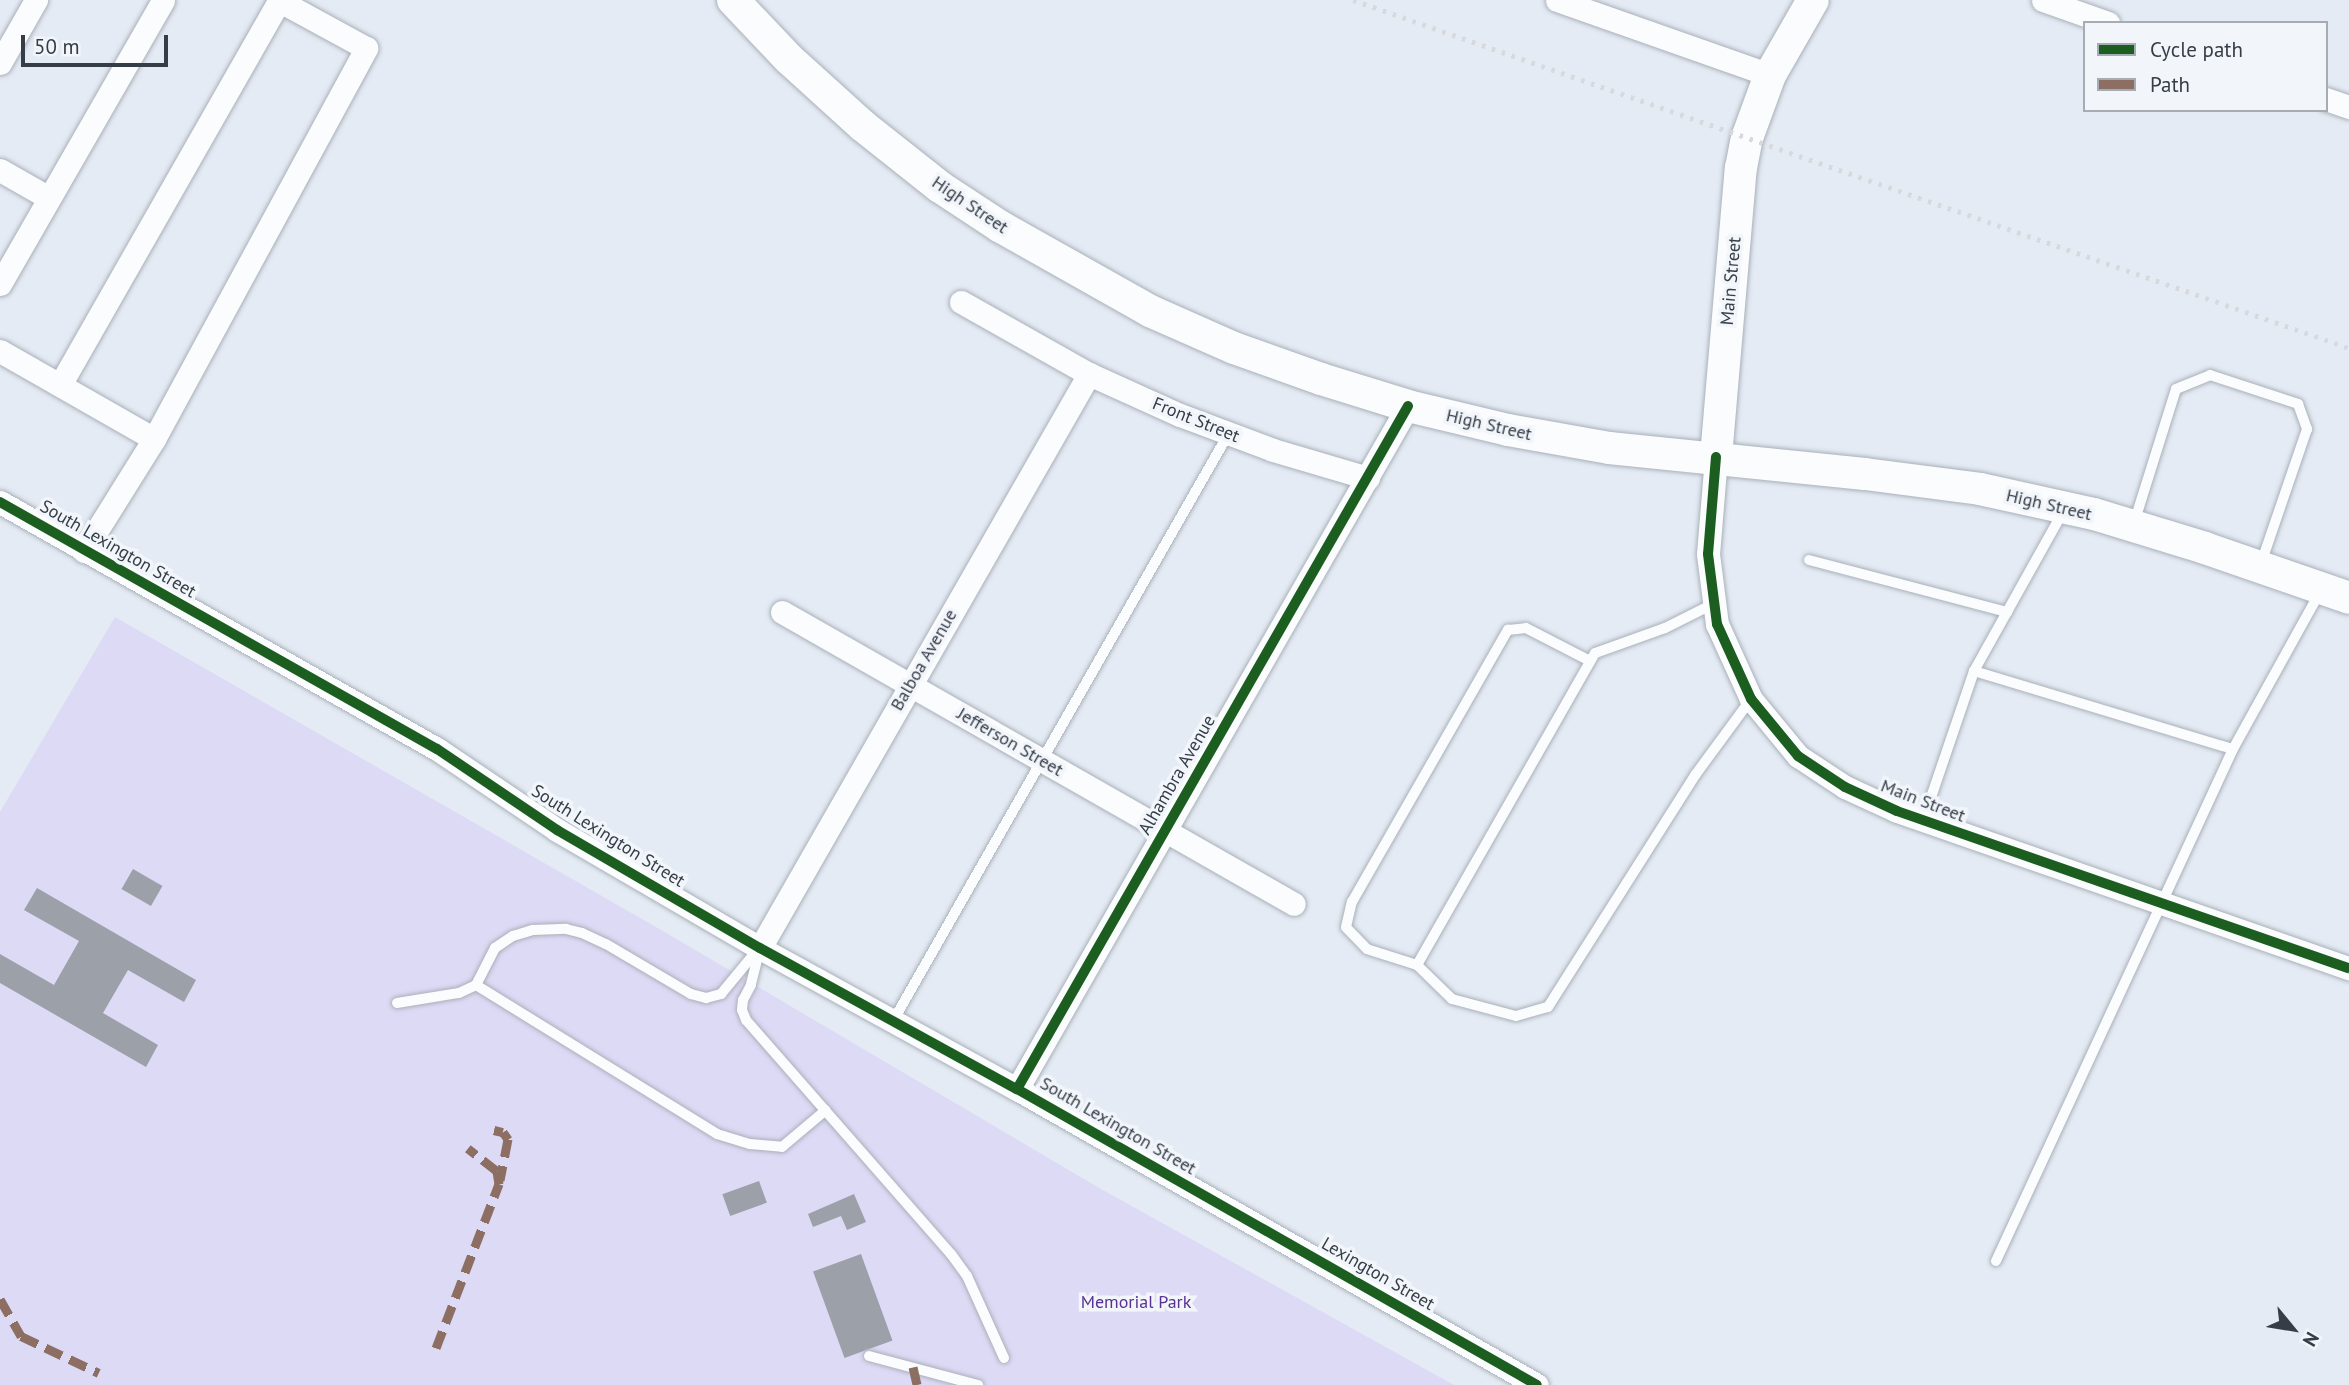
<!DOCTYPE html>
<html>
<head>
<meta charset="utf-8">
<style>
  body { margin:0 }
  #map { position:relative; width:2349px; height:1385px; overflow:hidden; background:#e4ebf4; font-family:"PT Sans",sans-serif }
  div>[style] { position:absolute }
  .green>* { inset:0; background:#dddaf6 }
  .building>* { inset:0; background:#9ca0a9; transform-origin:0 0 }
  .roads { filter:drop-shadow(0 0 2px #aab0b9) drop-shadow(0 0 2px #aab0b9) }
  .service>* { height:10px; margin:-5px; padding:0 5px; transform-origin:5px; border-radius:5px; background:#fbfcfd }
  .minor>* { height:23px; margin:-11.5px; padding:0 11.5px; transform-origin:11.5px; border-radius:11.5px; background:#fbfcfd }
  .secondary>* { height:32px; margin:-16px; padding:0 16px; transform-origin:16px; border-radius:16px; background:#fbfcfd }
  .rail>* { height:5px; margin-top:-2.5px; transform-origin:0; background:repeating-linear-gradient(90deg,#d7d9dc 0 3.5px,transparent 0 10.5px) }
  .quiet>* { height:9px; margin-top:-4.5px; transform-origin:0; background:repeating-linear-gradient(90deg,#8d6e63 0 18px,transparent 0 27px) }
  .cycleway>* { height:10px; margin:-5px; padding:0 5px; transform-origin:5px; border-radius:5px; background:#1b5e20 }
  span { translate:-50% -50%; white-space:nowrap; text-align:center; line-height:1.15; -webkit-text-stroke:7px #f2f6fb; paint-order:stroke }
  .street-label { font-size:18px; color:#353d47 }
  .park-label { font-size:18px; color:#583192 }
  .legend { position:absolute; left:2083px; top:21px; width:245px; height:91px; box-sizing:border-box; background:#f2f6fb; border:2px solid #a6acb3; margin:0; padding:9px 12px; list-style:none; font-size:21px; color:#353d47 }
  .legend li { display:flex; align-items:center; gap:14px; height:35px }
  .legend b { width:35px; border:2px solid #a6acb3 }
  .north { position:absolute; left:2258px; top:1294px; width:70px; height:70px; -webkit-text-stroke:5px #f2f6fb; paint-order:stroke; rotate:120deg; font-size:19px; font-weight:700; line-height:28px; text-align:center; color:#353d47 }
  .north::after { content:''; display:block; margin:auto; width:24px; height:32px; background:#353d47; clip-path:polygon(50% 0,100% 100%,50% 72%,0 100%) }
  .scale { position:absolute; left:21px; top:35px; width:147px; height:32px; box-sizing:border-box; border:4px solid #353d47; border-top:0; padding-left:9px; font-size:21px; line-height:24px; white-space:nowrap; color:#353d47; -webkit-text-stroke:5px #f2f6fb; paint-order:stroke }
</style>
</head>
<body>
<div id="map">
  <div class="green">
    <i style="clip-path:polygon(115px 617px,663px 931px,1101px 1189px,1454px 1385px,0 1385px,0 812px)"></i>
  </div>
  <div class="building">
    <i style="left:133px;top:869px;width:34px;height:23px;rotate:30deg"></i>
    <i style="clip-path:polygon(37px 888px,196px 980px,184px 1002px,128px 970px,103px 1013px,158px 1045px,146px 1067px,0 983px,0 954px,54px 985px,79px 941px,24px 910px)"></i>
    <i style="left:759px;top:1181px;width:23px;height:39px;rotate:70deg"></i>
    <i style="clip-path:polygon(854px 1194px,866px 1222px,847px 1230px,841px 1216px,813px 1227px,808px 1214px)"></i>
    <i style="left:861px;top:1254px;width:92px;height:51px;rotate:70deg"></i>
  </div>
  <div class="roads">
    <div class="service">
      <i style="left:2134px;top:523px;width:140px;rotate:-72.6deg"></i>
      <i style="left:2176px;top:389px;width:37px;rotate:-22deg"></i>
      <i style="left:2210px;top:375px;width:93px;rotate:18.2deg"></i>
      <i style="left:2298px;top:404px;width:27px;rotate:70deg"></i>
      <i style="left:2307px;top:429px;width:142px;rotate:108.9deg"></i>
      <i style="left:1809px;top:560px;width:205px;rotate:14.7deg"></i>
      <i style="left:1713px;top:604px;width:54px;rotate:153.4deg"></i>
      <i style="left:1665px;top:628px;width:74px;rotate:160.3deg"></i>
      <i style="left:1595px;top:653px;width:359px;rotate:119.7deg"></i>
      <i style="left:1417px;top:965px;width:49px;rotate:44.2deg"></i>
      <i style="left:1452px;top:999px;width:66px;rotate:14.9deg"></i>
      <i style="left:1516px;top:1016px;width:33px;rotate:-16deg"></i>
      <i style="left:1548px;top:1007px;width:276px;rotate:-57.6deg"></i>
      <i style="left:1696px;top:774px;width:93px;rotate:-53.7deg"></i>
      <i style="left:1974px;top:671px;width:270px;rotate:16.8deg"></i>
      <i style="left:1923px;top:821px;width:158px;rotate:-71.2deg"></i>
      <i style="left:1974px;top:671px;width:184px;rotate:-60.8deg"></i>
      <i style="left:760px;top:948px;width:38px;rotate:104deg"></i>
      <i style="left:751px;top:985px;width:17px;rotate:118deg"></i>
      <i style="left:743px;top:1000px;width:10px;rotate:96deg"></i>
      <i style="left:742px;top:1010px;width:11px;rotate:68deg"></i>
      <i style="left:746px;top:1020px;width:311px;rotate:48.8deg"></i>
      <i style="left:951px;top:1254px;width:27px;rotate:54deg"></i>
      <i style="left:967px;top:1276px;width:90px;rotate:65.7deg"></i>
      <i style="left:1417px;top:965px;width:52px;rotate:-162.3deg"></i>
      <i style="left:1367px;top:949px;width:30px;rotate:-134deg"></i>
      <i style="left:1346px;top:927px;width:26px;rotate:-77deg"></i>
      <i style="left:1352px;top:902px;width:314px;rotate:-60.2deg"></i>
      <i style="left:1508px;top:630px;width:18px;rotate:-6deg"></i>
      <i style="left:1526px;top:628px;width:72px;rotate:27.3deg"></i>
      <i style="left:476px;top:985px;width:283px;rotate:31.7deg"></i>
      <i style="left:717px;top:1134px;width:34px;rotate:17deg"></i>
      <i style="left:750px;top:1144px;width:32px;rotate:5deg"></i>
      <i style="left:782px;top:1147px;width:57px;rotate:-40.1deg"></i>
      <i style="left:397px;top:1003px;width:63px;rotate:-9.2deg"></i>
      <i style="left:459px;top:993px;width:19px;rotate:-25deg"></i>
      <i style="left:476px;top:985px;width:42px;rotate:-62.8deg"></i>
      <i style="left:495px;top:948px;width:22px;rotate:-34deg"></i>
      <i style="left:513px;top:936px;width:21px;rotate:-17deg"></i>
      <i style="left:533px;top:930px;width:33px;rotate:-2deg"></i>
      <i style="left:566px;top:929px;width:16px;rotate:14deg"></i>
      <i style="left:582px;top:933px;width:26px;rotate:25deg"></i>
      <i style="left:606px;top:944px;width:99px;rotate:30.5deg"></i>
      <i style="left:691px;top:994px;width:16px;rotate:15deg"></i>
      <i style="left:706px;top:998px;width:16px;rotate:-15deg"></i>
      <i style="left:721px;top:994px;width:60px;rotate:-50.4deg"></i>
      <i style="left:893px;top:1021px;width:677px;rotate:-60.26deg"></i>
      <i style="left:1996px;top:1261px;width:564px;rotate:-65.16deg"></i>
      <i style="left:2233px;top:749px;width:182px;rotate:-61deg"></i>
      <i style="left:869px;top:1356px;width:113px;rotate:14.9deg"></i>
    </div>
    <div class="minor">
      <i style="left:1557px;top:0;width:226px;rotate:19.4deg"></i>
      <i style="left:2043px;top:0;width:69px;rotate:19.5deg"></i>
      <i style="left:0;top:63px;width:73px;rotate:-60.3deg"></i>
      <i style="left:2326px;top:99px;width:24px;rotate:19deg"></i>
      <i style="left:0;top:170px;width:56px;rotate:29.7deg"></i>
      <i style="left:0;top:284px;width:327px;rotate:-60.1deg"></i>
      <i style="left:961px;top:302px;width:147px;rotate:29.4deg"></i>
      <i style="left:1089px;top:374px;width:100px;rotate:24.3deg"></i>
      <i style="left:1180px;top:415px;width:99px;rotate:20.6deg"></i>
      <i style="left:1273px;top:450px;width:99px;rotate:16.4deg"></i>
      <i style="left:0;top:351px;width:177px;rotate:29.7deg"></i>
      <i style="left:60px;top:385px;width:442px;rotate:-60.3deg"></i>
      <i style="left:1716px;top:457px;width:97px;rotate:94.7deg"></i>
      <i style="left:1708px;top:554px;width:71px;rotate:82.7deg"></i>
      <i style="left:1717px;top:624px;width:82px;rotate:65.6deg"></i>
      <i style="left:1751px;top:699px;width:74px;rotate:50.5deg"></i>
      <i style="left:1798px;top:756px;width:56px;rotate:33.4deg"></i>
      <i style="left:1845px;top:787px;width:57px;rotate:24.8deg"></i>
      <i style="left:1897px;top:811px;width:478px;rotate:19.2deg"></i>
      <i style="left:0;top:502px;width:502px;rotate:29.48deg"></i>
      <i style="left:437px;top:749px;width:145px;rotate:34deg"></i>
      <i style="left:557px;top:830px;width:235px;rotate:30.2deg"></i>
      <i style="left:760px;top:948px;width:293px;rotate:28.8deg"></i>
      <i style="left:1017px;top:1089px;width:598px;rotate:29.65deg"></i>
      <i style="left:84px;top:551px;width:132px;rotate:-58deg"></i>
      <i style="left:154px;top:439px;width:445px;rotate:-61.5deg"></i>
      <i style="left:366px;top:48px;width:100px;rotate:-151.4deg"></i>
      <i style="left:782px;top:612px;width:589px;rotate:29.7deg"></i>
      <i style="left:760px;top:948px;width:662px;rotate:-60.18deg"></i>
      <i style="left:1017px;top:1089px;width:787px;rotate:-60.21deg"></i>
    </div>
    <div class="secondary">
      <i style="left:733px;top:0;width:81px;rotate:46.5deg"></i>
      <i style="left:789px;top:59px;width:100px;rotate:42.2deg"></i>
      <i style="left:863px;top:126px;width:98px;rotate:38.4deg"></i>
      <i style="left:940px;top:187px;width:73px;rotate:33.3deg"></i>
      <i style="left:1001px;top:227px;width:171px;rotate:29.4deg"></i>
      <i style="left:1150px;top:311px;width:92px;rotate:23.8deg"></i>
      <i style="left:1234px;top:348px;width:92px;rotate:19.6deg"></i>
      <i style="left:1321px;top:379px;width:91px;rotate:17.2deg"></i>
      <i style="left:1408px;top:406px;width:103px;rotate:13.5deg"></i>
      <i style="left:1508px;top:430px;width:103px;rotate:10.1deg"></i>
      <i style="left:1609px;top:448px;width:257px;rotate:5.8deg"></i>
      <i style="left:1865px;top:474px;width:116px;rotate:7.4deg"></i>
      <i style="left:1980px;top:489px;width:117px;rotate:12.4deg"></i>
      <i style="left:2094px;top:514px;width:116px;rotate:17deg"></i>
      <i style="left:2205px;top:548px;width:152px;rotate:19.1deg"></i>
      <i style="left:1716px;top:457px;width:290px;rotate:-85.1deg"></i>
      <i style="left:1741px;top:168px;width:31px;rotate:-79deg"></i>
      <i style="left:1747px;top:138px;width:67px;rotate:-69.9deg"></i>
      <i style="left:1770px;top:75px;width:86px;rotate:-60.2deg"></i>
    </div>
  </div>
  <div class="rail">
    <i style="left:1353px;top:0;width:1055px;rotate:19.26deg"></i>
  </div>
  <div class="quiet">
    <i style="left:494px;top:1130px;width:9px;rotate:13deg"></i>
    <i style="left:503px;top:1132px;width:9px;rotate:54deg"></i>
    <i style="left:508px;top:1139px;width:42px;rotate:101deg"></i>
    <i style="left:0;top:1299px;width:43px;rotate:60.4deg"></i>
    <i style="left:21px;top:1336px;width:86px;rotate:25.4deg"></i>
    <i style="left:436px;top:1348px;width:176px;rotate:-69deg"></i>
    <i style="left:499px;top:1184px;width:13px;rotate:-99deg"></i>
    <i style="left:497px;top:1171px;width:37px;rotate:-142deg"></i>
    <i style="left:913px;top:1367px;width:18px;rotate:77deg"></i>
  </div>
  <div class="cycleway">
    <i style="left:1716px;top:457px;width:97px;rotate:94.7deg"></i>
    <i style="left:1708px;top:554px;width:71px;rotate:82.7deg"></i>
    <i style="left:1717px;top:624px;width:82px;rotate:65.6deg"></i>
    <i style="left:1751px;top:699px;width:74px;rotate:50.5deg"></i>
    <i style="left:1798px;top:756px;width:56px;rotate:33.4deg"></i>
    <i style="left:1845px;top:787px;width:57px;rotate:24.8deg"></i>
    <i style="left:1897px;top:811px;width:478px;rotate:19.2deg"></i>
    <i style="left:0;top:502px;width:502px;rotate:29.48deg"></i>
    <i style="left:437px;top:749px;width:145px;rotate:34deg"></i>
    <i style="left:557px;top:830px;width:235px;rotate:30.2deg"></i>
    <i style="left:760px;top:948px;width:293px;rotate:28.8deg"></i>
    <i style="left:1017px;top:1089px;width:598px;rotate:29.65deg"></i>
    <i style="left:1017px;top:1089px;width:787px;rotate:-60.21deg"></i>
  </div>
  <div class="street-label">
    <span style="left:970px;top:205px;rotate:34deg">High Street</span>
    <span style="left:1731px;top:281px;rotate:-85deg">Main Street</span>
    <span style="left:1196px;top:420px;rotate:22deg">Front Street</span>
    <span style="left:1489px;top:425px;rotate:13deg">High Street</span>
    <span style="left:2049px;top:505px;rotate:13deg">High Street</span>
    <span style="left:118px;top:549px;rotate:30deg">South Lexington Street</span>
    <span style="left:924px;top:660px;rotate:-60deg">Balboa Avenue</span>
    <span style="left:1010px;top:742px;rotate:30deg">Jefferson Street</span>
    <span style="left:1177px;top:775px;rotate:-60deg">Alhambra Avenue</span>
    <span style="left:1923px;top:801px;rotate:21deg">Main Street</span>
    <span style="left:608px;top:836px;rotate:32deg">South Lexington Street</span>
    <span style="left:1118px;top:1126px;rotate:30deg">South Lexington Street</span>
    <span style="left:1378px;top:1274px;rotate:30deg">Lexington Street</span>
  </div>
  <div class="park-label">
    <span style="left:1136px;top:1302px">Memorial Park</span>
  </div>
  <ul class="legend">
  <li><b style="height:9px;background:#1b5e20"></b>Cycle path</li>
  <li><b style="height:9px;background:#8d6e63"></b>Path</li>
  </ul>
  <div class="north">N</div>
  <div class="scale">50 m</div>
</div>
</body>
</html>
